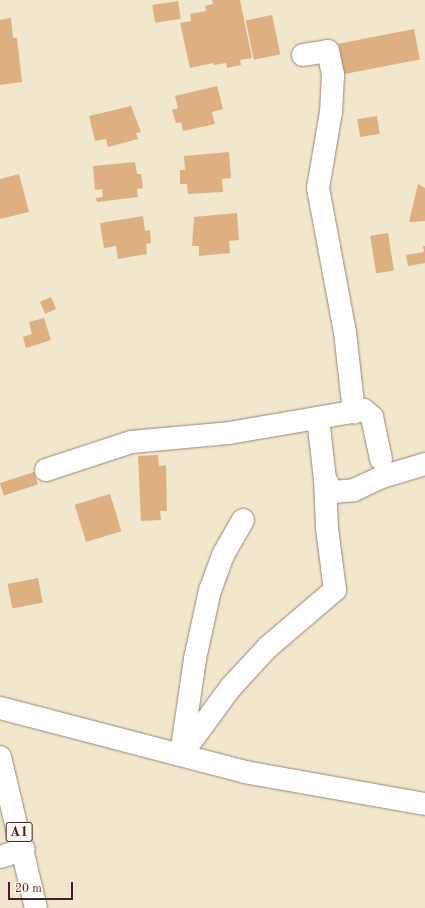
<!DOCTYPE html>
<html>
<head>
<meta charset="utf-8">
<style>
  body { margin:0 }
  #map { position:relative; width:425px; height:908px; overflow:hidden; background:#f0e7cc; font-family:"Old Standard TT",serif }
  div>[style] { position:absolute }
  .building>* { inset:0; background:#deaf81; transform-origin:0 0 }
  .roads { filter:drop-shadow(0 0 1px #9d837c) drop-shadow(0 0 1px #9d837c) }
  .minor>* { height:22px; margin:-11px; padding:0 11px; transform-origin:11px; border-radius:11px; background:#fff }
  .trunk>* { height:22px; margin:-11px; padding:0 11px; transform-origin:11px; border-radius:11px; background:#fff }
  span { translate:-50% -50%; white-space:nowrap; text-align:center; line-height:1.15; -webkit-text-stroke:4px #fbf7ec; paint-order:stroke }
  .shield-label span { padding:1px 3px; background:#fbf7ec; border:1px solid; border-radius:3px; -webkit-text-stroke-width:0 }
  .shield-label { font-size:14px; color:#4a1f2b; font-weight:700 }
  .scale { position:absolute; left:8px; top:882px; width:65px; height:18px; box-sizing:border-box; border:2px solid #4a1f2b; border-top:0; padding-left:5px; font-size:12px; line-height:14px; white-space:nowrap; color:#4a1f2b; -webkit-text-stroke:3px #fbf7ec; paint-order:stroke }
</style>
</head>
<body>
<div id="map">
  <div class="building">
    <i style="clip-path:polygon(212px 0,240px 0,252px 58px,240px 60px,241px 65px,227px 68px,226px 63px,214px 65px,213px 63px,190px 68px,180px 23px,191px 21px,190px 14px,206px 11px,205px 6px,213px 4px)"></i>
    <i style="left:178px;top:1px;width:18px;height:26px;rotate:81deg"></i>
    <i style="left:272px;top:15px;width:40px;height:27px;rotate:78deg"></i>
    <i style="clip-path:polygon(11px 18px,13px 38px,17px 38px,22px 82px,0 85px,0 20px)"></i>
    <i style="left:414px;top:29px;width:31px;height:77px;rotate:79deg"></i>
    <i style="clip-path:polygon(217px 86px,223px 109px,212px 112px,215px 124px,183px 131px,181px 122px,176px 123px,172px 110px,178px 108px,175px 96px)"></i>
    <i style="clip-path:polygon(131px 106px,141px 132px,136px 133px,138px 139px,108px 147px,106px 139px,95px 141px,89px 116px)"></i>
    <i style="left:377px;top:116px;width:18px;height:20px;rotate:81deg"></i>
    <i style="clip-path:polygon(229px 152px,231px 178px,222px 179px,223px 192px,188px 194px,187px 184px,180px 184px,180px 170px,185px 170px,184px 156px)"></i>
    <i style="clip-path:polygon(135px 162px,137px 174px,141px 174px,143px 188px,137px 189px,138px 197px,97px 202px,96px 198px,103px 197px,102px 189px,95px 190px,93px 166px)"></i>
    <i style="clip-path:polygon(19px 174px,29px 212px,0 219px,0 179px)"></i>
    <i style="clip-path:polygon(418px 184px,425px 188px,425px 221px,409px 222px)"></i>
    <i style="clip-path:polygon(237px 213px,239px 240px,229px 241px,230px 253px,199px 256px,199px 246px,192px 246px,194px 217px)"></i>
    <i style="clip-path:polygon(143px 216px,145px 231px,150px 230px,151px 243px,146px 244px,147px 254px,118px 259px,116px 246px,104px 248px,100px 223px)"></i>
    <i style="left:388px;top:233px;width:38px;height:18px;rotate:81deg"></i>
    <i style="clip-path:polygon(423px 246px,425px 246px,425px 263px,408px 266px,406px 255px,424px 252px)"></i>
    <i style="left:51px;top:297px;width:13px;height:12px;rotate:67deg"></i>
    <i style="clip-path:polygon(44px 318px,51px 340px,26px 348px,23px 337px,32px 334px,29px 322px)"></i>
    <i style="clip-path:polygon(158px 455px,159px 466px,166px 465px,167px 511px,160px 511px,161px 520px,141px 521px,138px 456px)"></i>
    <i style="left:34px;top:472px;width:13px;height:36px;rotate:72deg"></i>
    <i style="left:110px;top:494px;width:39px;height:37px;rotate:73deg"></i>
    <i style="left:38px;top:578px;width:25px;height:31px;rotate:79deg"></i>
  </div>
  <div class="roads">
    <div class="minor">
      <i style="left:303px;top:55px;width:25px;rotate:-9deg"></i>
      <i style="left:328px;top:51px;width:25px;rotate:78deg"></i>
      <i style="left:333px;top:75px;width:37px;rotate:93deg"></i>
      <i style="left:331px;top:112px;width:77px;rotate:99.7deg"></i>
      <i style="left:318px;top:188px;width:147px;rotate:79.4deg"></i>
      <i style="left:345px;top:332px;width:81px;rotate:83.6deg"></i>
      <i style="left:318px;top:418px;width:61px;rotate:83.5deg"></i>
      <i style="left:325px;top:479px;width:15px;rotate:58deg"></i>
      <i style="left:333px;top:492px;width:21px;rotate:-5deg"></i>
      <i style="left:354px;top:490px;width:31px;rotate:-25deg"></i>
      <i style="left:382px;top:477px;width:45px;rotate:-16.8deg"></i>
      <i style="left:46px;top:470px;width:89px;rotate:-18.2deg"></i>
      <i style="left:131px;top:442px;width:98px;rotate:-5.2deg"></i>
      <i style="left:229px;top:433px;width:137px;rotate:-9.7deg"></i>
      <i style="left:364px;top:410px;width:11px;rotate:41deg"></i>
      <i style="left:372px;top:417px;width:43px;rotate:77.9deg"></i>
      <i style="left:243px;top:520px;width:40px;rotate:119.7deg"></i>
      <i style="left:223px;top:555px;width:37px;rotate:110deg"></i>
      <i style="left:210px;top:590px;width:71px;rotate:102.3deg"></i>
      <i style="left:195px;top:659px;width:97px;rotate:98.3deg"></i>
      <i style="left:181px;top:755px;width:84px;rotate:-53.7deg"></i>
      <i style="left:231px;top:687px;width:54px;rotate:-47.2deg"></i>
      <i style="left:268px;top:647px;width:88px;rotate:-40.4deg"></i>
      <i style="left:335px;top:590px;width:63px;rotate:-97.4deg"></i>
      <i style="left:327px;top:528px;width:49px;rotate:-92.3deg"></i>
      <i style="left:0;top:708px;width:253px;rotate:14.6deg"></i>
      <i style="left:245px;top:772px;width:183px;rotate:10.1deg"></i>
      <i style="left:0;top:857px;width:25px;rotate:-18deg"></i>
    </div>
    <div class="trunk">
      <i style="left:0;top:757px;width:155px;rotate:76.6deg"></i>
    </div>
  </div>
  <div class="shield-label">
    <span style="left:19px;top:832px">A1</span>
  </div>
  <div class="scale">20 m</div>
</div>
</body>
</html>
